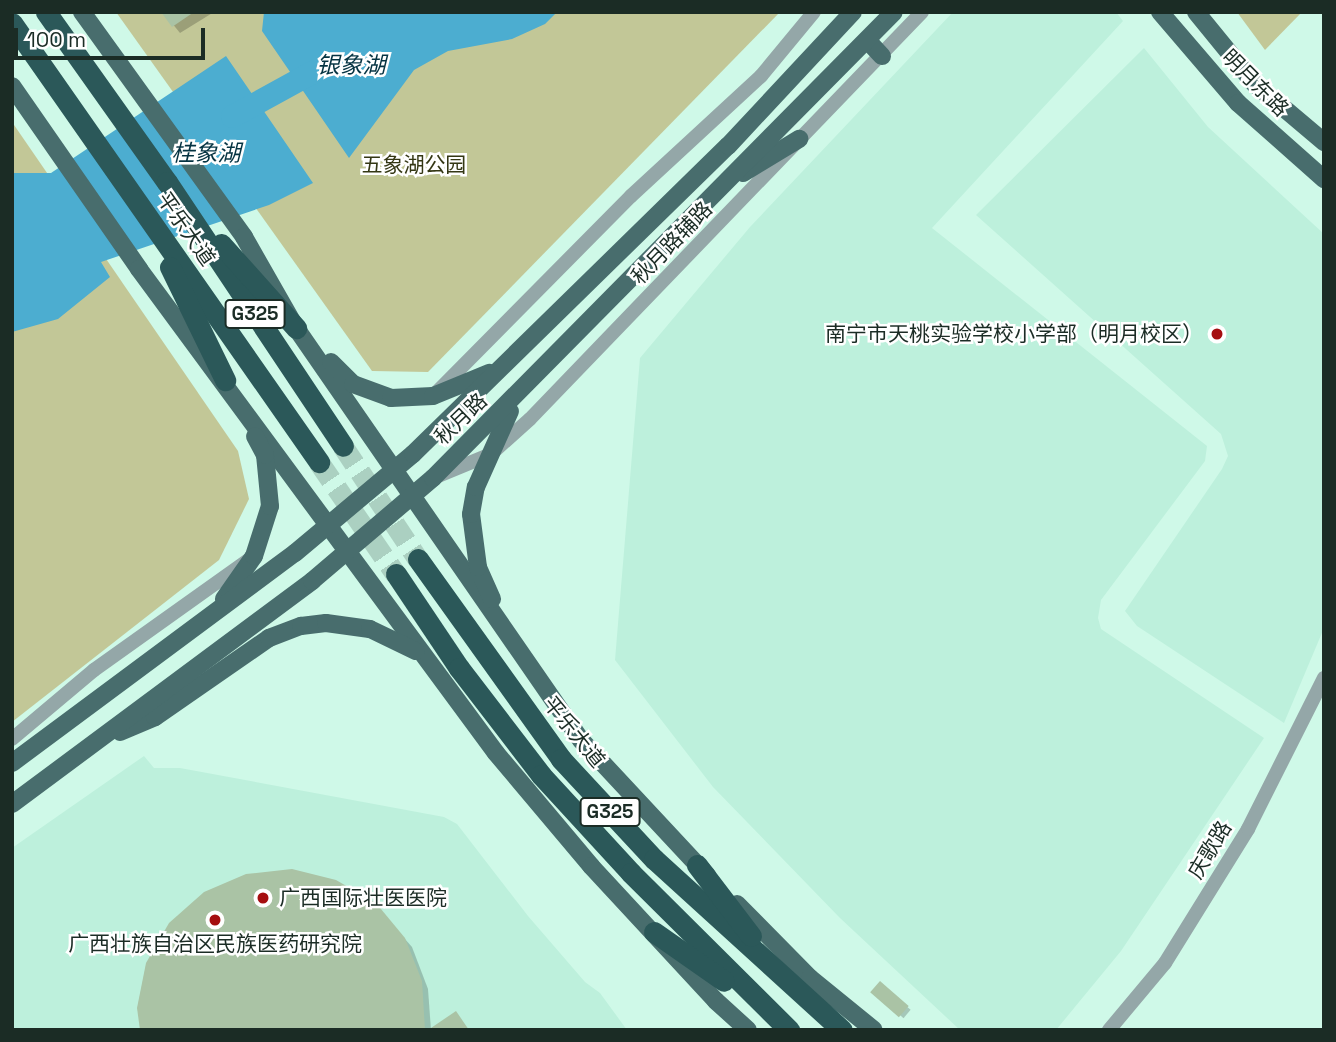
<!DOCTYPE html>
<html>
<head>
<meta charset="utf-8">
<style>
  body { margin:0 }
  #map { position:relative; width:1336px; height:1042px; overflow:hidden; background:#cff9e8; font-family:"Space Grotesk","Noto Sans SC",sans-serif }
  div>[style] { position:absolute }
  .built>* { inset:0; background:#bdf0dc }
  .green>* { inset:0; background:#c2c797 }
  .water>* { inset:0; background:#4cadd0 }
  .shadow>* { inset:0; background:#0003; transform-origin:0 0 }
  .river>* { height:23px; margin:-11.5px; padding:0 11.5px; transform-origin:11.5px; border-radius:11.5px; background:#4cadd0 }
  .building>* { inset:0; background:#aac3a5; transform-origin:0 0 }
  .highway-tunnel>* { height:21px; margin-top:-10.5px; transform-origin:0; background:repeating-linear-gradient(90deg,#abd0c1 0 21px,transparent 0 31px) }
  .minor>* { height:14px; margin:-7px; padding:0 7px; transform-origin:7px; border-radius:7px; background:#94a7a8 }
  .major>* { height:18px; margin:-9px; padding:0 9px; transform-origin:9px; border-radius:9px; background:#486d6d }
  .highway>* { height:21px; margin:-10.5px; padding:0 10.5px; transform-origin:10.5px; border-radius:10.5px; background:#2b5859 }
  .dots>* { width:19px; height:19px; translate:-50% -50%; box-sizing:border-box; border:4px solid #fff; border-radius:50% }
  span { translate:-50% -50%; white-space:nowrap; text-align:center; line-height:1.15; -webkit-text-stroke:5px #fff; paint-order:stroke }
  .shield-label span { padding:2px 5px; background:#fff; border:2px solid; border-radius:5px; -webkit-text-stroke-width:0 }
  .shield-label { font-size:19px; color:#1b2c25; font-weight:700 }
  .street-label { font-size:21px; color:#1b2c25 }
  .park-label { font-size:21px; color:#343714 }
  .poi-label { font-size:21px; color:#1b2c25 }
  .right { translate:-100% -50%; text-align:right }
  .left { translate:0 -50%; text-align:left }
  .water-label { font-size:23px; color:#053342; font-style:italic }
  .frame { position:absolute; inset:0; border:14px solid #1b2c25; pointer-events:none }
  .scale { position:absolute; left:14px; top:28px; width:191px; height:32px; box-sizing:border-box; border:4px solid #1b2c25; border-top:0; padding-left:9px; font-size:21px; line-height:24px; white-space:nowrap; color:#1b2c25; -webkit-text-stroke:5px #fff; paint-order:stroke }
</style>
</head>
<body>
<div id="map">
  <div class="built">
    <i style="clip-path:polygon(953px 12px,1116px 12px,1123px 21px,932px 228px,1207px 446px,1205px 461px,1101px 600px,1098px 618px,1101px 629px,1264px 738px,1121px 951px,1056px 1030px,960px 1030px,840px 918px,713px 787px,615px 660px,640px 358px,750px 227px)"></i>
    <i style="clip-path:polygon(1144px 48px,1208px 127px,1324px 234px,1324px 628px,1284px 723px,1137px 626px,1125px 611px,1222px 469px,1228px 456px,1221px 434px,976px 215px)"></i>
    <i style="clip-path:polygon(144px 756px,154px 768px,180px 768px,444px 817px,457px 824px,528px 916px,585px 982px,600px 993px,627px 1030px,12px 1030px,12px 848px)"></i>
  </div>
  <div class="green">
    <i style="clip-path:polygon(116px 12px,780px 12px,428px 372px,372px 371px)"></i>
    <i style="clip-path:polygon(1237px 12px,1302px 12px,1265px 50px)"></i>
    <i style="clip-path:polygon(12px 122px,238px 451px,249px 499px,219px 560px,12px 722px)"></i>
  </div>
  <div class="water">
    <i style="clip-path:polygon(264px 12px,557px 12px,545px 24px,512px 39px,448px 51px,414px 70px,349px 158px,262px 31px)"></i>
    <i style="clip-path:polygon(226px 56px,313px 183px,269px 205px,101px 262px,110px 277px,58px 319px,12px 332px,12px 173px,51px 173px)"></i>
  </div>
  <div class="shadow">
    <i style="clip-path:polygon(163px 12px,214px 12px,180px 33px)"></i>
    <i style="clip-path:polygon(382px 913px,412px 947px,428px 989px,431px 1030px,141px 1030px)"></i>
    <i style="left:880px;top:984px;width:40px;height:11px;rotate:40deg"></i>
  </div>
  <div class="river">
    <i style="left:232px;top:116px;width:102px;rotate:-28.8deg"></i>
  </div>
  <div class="building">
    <i style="clip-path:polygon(161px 12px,194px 12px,172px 27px)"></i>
    <i style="clip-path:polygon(292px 869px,336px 880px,376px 903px,405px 938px,422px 981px,425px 1030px,140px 1030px,137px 1008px,146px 963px,169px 923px,204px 892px,246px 874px)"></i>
    <i style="left:880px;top:981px;width:38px;height:15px;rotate:41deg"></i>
    <i style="clip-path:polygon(456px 1011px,469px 1030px,428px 1030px)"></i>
  </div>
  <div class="highway-tunnel">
    <i style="left:343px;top:446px;width:136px;rotate:56.4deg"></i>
    <i style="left:319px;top:462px;width:136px;rotate:55.5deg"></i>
  </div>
  <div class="minor">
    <i style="left:436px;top:393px;width:277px;rotate:-45.3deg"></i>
    <i style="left:631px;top:196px;width:177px;rotate:-42.7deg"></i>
    <i style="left:761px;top:76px;width:83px;rotate:-50.4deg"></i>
    <i style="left:438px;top:476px;width:57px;rotate:-22.5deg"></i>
    <i style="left:491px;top:454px;width:52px;rotate:-41.9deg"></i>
    <i style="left:530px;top:419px;width:565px;rotate:-46.08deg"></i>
    <i style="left:12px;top:739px;width:107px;rotate:-40.1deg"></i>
    <i style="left:94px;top:670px;width:188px;rotate:-35.5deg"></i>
    <i style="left:1109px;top:1030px;width:87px;rotate:-50.1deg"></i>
    <i style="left:1165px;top:963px;width:158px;rotate:-58.2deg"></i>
    <i style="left:1248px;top:829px;width:169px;rotate:-63.3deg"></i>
  </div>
  <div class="major">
    <i style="left:82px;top:12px;width:277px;rotate:54.2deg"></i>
    <i style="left:244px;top:237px;width:105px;rotate:60.3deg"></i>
    <i style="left:296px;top:328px;width:501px;rotate:55.33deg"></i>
    <i style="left:581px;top:740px;width:185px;rotate:47deg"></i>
    <i style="left:1160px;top:12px;width:120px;rotate:49.4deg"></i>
    <i style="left:1238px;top:103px;width:115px;rotate:41.5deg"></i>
    <i style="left:1196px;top:12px;width:92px;rotate:50.8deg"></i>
    <i style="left:1254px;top:83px;width:92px;rotate:40.1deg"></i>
    <i style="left:867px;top:40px;width:22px;rotate:47deg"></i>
    <i style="left:12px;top:86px;width:223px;rotate:55.2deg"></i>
    <i style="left:139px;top:269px;width:601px;rotate:53.59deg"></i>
    <i style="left:496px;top:753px;width:148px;rotate:49.9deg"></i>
    <i style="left:591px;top:866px;width:184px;rotate:47.2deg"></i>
    <i style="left:716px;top:1001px;width:43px;rotate:42.2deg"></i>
    <i style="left:743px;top:173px;width:66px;rotate:-31.3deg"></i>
    <i style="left:331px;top:362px;width:31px;rotate:45deg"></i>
    <i style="left:353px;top:384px;width:40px;rotate:20.2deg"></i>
    <i style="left:391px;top:398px;width:42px;rotate:-2.7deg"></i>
    <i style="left:433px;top:396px;width:61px;rotate:-22.3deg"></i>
    <i style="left:224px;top:599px;width:52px;rotate:-55.1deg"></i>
    <i style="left:254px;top:556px;width:52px;rotate:-72.3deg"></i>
    <i style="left:270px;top:506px;width:51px;rotate:-95.6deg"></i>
    <i style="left:265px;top:455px;width:21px;rotate:-118deg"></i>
    <i style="left:492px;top:599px;width:35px;rotate:-114deg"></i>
    <i style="left:478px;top:567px;width:53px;rotate:-97.5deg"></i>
    <i style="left:471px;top:514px;width:27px;rotate:-80deg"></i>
    <i style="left:476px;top:487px;width:83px;rotate:-65.9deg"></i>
    <i style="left:120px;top:732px;width:38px;rotate:-23deg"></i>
    <i style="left:155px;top:717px;width:139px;rotate:-34.7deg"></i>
    <i style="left:269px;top:638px;width:34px;rotate:-21deg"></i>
    <i style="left:301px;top:626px;width:25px;rotate:-7deg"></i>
    <i style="left:326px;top:623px;width:44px;rotate:7.8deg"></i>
    <i style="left:370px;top:629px;width:51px;rotate:25.6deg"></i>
    <i style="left:12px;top:763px;width:352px;rotate:-36.6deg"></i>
    <i style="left:295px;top:553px;width:154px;rotate:-40deg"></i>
    <i style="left:413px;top:454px;width:441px;rotate:-44.4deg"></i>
    <i style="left:728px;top:146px;width:183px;rotate:-47deg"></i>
    <i style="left:12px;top:804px;width:374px;rotate:-36.6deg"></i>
    <i style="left:312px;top:581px;width:159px;rotate:-40.4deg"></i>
    <i style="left:433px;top:478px;width:655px;rotate:-45.31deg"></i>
    <i style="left:737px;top:904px;width:104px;rotate:45.4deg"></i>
    <i style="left:810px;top:978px;width:82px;rotate:39.1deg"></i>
  </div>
  <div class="highway">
    <i style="left:46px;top:12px;width:209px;rotate:54.6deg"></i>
    <i style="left:167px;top:182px;width:317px;rotate:56.3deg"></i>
    <i style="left:12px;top:23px;width:536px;rotate:55.03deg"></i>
    <i style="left:221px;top:244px;width:113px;rotate:48.2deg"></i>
    <i style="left:170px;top:267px;width:126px;rotate:64deg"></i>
    <i style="left:418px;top:559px;width:246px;rotate:54.4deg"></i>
    <i style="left:561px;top:759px;width:137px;rotate:47.1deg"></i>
    <i style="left:654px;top:859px;width:254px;rotate:42.3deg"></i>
    <i style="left:396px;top:574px;width:113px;rotate:56.2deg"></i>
    <i style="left:459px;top:668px;width:135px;rotate:52.5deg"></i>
    <i style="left:541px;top:775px;width:133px;rotate:47.4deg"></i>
    <i style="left:631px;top:873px;width:223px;rotate:44.8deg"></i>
    <i style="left:697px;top:865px;width:89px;rotate:52.7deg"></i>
    <i style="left:654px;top:932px;width:85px;rotate:35deg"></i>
  </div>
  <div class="dots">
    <i style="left:1217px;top:334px;background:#a50e10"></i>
    <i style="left:263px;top:898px;background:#a50e10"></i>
    <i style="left:215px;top:920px;background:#a50e10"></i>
  </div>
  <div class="shield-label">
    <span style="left:255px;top:314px">G325</span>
    <span style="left:610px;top:812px">G325</span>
  </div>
  <div class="street-label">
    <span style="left:1255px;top:83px;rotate:45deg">明月东路</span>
    <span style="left:186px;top:229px;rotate:55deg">平乐大道</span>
    <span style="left:672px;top:243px;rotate:-46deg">秋月路辅路</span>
    <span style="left:461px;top:419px;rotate:-44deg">秋月路</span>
    <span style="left:574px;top:732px;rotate:51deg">平乐大道</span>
    <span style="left:1210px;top:850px;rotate:-59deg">庆歌路</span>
  </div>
  <div class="park-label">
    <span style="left:414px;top:165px">五象湖公园</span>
  </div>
  <div class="poi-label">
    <span class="right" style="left:1203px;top:334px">南宁市天桃实验学校小学部（明月校区）</span>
    <span class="left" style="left:279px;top:898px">广西国际壮医医院</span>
    <span style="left:215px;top:944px">广西壮族自治区民族医药研究院</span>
  </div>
  <div class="water-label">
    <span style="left:351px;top:65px">银象湖</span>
    <span style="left:206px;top:153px">桂象湖</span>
  </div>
  <div class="frame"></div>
  <div class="scale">100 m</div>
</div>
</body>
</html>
